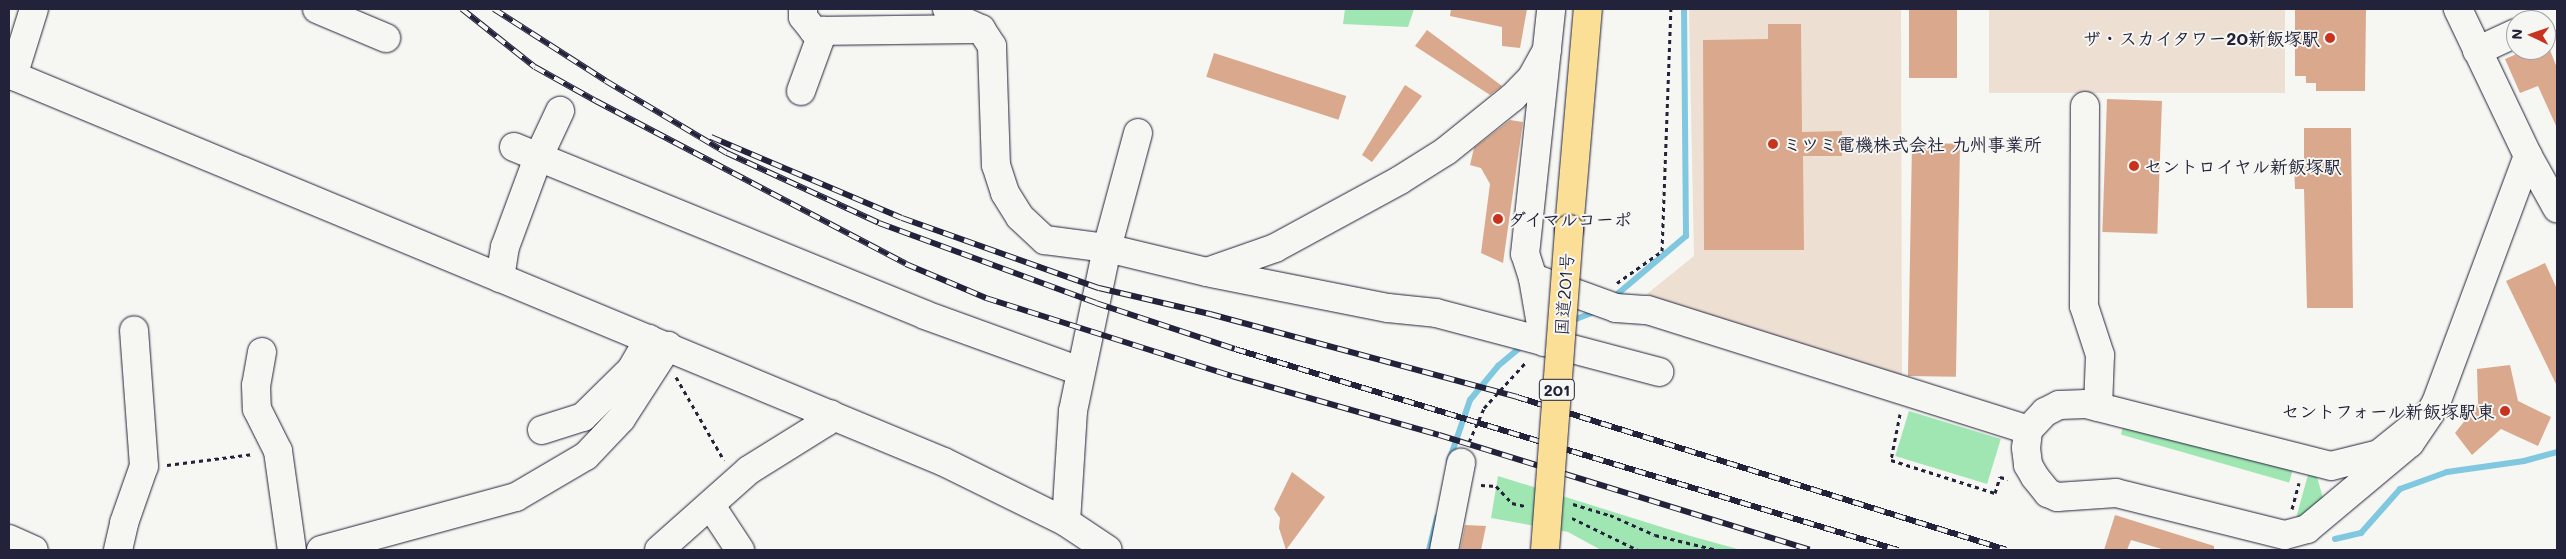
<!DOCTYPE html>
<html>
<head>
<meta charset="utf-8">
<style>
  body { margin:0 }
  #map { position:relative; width:2566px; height:559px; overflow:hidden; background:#f6f6f2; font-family:Mali,"Klee One",sans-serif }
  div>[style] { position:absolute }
  .built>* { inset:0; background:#eedfd3; transform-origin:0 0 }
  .green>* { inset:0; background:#a0e6b3; transform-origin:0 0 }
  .stream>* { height:6px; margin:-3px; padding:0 3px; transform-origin:3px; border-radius:3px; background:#80c8e0 }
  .building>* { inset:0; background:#daa88c; transform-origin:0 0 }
  .path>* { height:3px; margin-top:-1.5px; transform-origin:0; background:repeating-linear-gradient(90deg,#22223b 0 4px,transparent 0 8px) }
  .roads { filter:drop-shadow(0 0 1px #22223b) drop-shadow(0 0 1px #22223b) }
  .minor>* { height:28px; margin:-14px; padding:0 14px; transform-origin:14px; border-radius:14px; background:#f6f6f2 }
  .highway>* { height:28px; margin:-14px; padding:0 14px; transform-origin:14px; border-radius:14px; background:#fbdf96 }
  .rail>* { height:5.5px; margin-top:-2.75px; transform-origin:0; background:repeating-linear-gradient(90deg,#f6f6f2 0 11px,#22223b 0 22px); box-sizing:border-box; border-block:1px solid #22223b }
  .bridges { filter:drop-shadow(0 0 1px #22223b) drop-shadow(0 0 1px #22223b) }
  .highway-bridge>* { height:28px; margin:-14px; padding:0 14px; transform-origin:14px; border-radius:14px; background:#fbdf96 }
  .dots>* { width:14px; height:14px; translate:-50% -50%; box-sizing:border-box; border:2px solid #f6f6f2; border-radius:50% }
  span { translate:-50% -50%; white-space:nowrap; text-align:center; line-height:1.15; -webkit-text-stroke:4px #f6f6f2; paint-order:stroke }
  .shield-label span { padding:1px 4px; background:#f6f6f2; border:1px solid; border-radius:4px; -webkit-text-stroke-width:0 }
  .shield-label { font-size:16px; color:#22223b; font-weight:700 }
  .poi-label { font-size:18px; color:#22223b; font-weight:700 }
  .right { translate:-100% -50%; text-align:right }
  .left { translate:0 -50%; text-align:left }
  .street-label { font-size:18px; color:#22223b }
  .frame { position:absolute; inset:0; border:10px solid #22223b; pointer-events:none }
  .north { position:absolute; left:2506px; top:10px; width:50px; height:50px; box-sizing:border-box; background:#f6f6f2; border:1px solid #a1a1a9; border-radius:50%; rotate:273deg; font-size:14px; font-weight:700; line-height:20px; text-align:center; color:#22223b }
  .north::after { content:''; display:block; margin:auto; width:18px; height:22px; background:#c8321e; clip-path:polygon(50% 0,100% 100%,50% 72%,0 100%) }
</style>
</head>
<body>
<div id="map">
  <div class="built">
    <i style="clip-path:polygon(1689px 9px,1901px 9px,1902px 379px,1650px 301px,1648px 293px,1694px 256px)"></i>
    <i style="left:1989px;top:9px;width:296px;height:84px"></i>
  </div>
  <div class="green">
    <i style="clip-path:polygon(1345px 9px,1414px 9px,1408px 27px,1343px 24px)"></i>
    <i style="left:1909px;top:411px;width:96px;height:47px;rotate:17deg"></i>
    <i style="left:2125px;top:420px;width:175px;height:15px;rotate:16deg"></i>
    <i style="clip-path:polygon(2309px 471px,2317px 477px,2323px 498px,2295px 522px)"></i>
    <i style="clip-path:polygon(1498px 476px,1687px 535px,1741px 550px,1601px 550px,1568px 532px,1491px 518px)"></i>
  </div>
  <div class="stream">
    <i style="left:1615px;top:296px;width:93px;rotate:-40.2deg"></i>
    <i style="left:1686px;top:236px;width:227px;rotate:-90.5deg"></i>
    <i style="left:1568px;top:322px;width:26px;rotate:-21deg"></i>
    <i style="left:1449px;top:461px;width:65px;rotate:-71deg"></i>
    <i style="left:1470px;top:400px;width:44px;rotate:-50.5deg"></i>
    <i style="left:1498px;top:366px;width:34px;rotate:-40deg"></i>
    <i style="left:2335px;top:539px;width:27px;rotate:-13deg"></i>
    <i style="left:2361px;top:533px;width:59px;rotate:-48.4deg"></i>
    <i style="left:2400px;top:489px;width:50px;rotate:-19.9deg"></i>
    <i style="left:2447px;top:472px;width:78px;rotate:-8.1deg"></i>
    <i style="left:2524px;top:461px;width:34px;rotate:-15deg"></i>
    <i style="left:1429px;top:550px;width:34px;rotate:-76deg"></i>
  </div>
  <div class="building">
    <i style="clip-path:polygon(1451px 9px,1527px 9px,1520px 48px,1502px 46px,1502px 27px,1450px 16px)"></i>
    <i style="left:1909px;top:9px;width:48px;height:69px"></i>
    <i style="clip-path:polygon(2295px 9px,2366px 9px,2365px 91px,2316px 91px,2316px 83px,2306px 83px,2306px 76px,2295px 76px)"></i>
    <i style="clip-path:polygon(1768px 24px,1801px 24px,1802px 132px,1842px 131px,1842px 156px,1803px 156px,1804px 250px,1704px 250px,1703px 40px,1768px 39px)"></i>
    <i style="clip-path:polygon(1427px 30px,1502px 86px,1490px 95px,1415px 46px)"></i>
    <i style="clip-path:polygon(2526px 50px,2550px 50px,2557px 68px,2557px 128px,2538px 86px,2520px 93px,2505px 59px)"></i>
    <i style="left:1214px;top:53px;width:139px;height:25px;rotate:18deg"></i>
    <i style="clip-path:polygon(1405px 85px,1422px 96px,1372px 162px,1362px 155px)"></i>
    <i style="left:2107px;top:99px;width:55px;height:133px;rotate:2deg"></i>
    <i style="clip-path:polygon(1510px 120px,1523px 122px,1503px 263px,1481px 253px,1490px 184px,1481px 168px,1470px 165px,1474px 148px)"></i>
    <i style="clip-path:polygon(2304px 128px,2351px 128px,2353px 308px,2307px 308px,2304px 189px,2295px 189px,2294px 160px,2304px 159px)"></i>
    <i style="left:1912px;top:143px;width:48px;height:233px;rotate:1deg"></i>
    <i style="clip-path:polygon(2545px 263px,2557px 289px,2557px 386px,2506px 281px)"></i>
    <i style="clip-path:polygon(2510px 365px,2518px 401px,2551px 417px,2538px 446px,2501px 429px,2472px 455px,2455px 433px,2478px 404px,2477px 369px)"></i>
    <i style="clip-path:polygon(1292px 472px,1325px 497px,1286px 550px,1279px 528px,1280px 518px,1274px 509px)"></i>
    <i style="clip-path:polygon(2115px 515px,2214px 546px,2214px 550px,2165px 550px,2131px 540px,2127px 550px,2104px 550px)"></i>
    <i style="clip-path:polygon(1465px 525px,1486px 526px,1481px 550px,1460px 550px)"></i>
  </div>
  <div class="path">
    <i style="left:1617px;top:283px;width:55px;rotate:-35.4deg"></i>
    <i style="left:1662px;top:251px;width:242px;rotate:-87.9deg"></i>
    <i style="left:676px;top:377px;width:96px;rotate:60deg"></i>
    <i style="left:1900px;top:414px;width:47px;rotate:101.1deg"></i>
    <i style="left:1891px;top:460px;width:109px;rotate:17.6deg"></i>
    <i style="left:1995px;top:493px;width:17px;rotate:-73deg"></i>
    <i style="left:2000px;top:477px;width:8px;rotate:14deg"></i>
    <i style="left:1469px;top:442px;width:37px;rotate:-66deg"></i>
    <i style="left:1484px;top:408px;width:62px;rotate:-47.6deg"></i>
    <i style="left:167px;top:465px;width:87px;rotate:-7.3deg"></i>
    <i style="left:1481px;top:485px;width:15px;rotate:4deg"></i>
    <i style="left:1496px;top:486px;width:23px;rotate:47deg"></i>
    <i style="left:1512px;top:503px;width:13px;rotate:13deg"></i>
    <i style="left:1573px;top:504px;width:39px;rotate:17deg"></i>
    <i style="left:1610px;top:515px;width:49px;rotate:24deg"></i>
    <i style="left:1655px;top:535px;width:64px;rotate:13.6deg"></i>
    <i style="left:2292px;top:509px;width:27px;rotate:-75deg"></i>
    <i style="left:1572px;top:518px;width:73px;rotate:25.9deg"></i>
  </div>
  <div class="roads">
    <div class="minor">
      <i style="left:317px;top:9px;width:75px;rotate:22.8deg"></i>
      <i style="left:803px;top:9px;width:8px;rotate:90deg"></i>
      <i style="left:803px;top:17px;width:18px;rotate:52deg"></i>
      <i style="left:814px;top:31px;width:163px;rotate:-0.7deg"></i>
      <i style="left:947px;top:9px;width:11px;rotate:49deg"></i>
      <i style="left:954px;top:17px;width:30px;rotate:24deg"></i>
      <i style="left:981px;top:29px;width:20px;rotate:57deg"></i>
      <i style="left:992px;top:46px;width:119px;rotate:88.1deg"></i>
      <i style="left:996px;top:165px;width:29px;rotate:72deg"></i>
      <i style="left:1005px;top:193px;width:28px;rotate:58deg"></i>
      <i style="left:1020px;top:217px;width:34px;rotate:43deg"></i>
      <i style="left:1045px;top:240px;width:63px;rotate:7.4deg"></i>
      <i style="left:1107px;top:248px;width:103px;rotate:13.5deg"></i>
      <i style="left:1207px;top:272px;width:72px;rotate:-19.4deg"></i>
      <i style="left:1275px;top:248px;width:142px;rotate:-28.5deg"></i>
      <i style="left:1400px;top:180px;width:54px;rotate:-32.2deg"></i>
      <i style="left:1446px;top:151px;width:86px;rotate:-38.9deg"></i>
      <i style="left:1513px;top:97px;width:28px;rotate:-46deg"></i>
      <i style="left:1532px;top:77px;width:31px;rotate:-61deg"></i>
      <i style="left:2544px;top:20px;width:14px;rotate:-25deg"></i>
      <i style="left:2477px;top:51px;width:43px;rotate:-24.8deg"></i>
      <i style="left:9px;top:74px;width:1012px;rotate:22.54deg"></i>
      <i style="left:944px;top:462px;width:136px;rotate:26.2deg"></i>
      <i style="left:1066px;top:522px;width:50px;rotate:33.7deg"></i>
      <i style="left:13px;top:76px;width:70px;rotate:-72.6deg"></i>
      <i style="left:801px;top:91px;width:64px;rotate:-69.9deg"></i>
      <i style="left:2085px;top:106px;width:200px;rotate:90.3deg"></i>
      <i style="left:2084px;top:306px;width:52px;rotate:71.9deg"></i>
      <i style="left:2100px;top:355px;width:52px;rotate:92.2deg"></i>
      <i style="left:514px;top:147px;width:444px;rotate:22.2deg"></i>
      <i style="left:925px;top:315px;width:165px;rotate:19.9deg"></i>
      <i style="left:2528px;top:156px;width:60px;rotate:60.9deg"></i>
      <i style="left:1211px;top:273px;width:180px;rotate:11.2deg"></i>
      <i style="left:1388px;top:308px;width:48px;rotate:5.9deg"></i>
      <i style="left:1436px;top:313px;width:231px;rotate:14.8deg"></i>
      <i style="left:500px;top:278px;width:31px;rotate:-81deg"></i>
      <i style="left:505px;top:247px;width:95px;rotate:-69.7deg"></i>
      <i style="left:538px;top:158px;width:52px;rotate:-64.9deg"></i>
      <i style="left:1533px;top:278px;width:88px;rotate:19.9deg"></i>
      <i style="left:1616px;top:308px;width:32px;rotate:4deg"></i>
      <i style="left:1648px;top:310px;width:398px;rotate:17.5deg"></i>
      <i style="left:1544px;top:342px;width:65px;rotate:-99.8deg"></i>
      <i style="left:1533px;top:278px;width:25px;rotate:-108deg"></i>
      <i style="left:1525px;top:254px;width:246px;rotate:-83.9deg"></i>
      <i style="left:262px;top:352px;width:34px;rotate:100deg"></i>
      <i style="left:256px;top:385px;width:24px;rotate:88deg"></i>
      <i style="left:257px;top:409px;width:47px;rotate:63.4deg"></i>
      <i style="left:278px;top:451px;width:100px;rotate:82deg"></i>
      <i style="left:2430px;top:413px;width:65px;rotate:141.2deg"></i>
      <i style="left:2379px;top:454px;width:49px;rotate:166deg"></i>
      <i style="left:2331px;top:466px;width:253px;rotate:-165.8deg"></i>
      <i style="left:2086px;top:404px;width:27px;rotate:178deg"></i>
      <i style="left:2059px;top:405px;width:16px;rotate:153deg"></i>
      <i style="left:2045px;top:412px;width:25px;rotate:133deg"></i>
      <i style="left:2028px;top:430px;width:18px;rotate:96deg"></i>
      <i style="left:2026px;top:448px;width:17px;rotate:83deg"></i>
      <i style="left:2028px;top:465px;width:14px;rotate:60deg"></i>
      <i style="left:2035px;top:477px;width:21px;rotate:51deg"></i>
      <i style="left:2048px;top:493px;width:10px;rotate:24deg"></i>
      <i style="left:2057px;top:497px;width:59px;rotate:-3.9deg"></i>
      <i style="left:2116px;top:493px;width:174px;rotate:14deg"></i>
      <i style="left:2285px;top:535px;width:23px;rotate:-15deg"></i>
      <i style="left:2307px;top:529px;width:134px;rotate:-39.9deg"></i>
      <i style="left:2410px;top:443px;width:36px;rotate:-56deg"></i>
      <i style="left:2430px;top:413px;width:12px;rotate:-59deg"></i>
      <i style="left:2436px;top:403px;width:264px;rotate:-69.6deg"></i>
      <i style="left:2528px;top:156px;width:163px;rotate:-115.5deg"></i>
      <i style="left:542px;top:430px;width:43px;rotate:-17.6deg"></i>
      <i style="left:583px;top:417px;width:67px;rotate:-44.4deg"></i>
      <i style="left:631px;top:370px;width:36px;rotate:-60deg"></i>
      <i style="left:711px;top:506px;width:53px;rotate:56.6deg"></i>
      <i style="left:1066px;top:522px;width:111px;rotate:-86.4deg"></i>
      <i style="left:1073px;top:411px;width:167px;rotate:-78.2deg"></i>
      <i style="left:1107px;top:248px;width:119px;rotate:-74.9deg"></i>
      <i style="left:9px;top:539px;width:27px;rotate:24deg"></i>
      <i style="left:118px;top:550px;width:28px;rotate:-77deg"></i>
      <i style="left:124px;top:523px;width:60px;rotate:-70.7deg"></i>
      <i style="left:144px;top:466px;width:136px;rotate:-94.2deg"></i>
      <i style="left:321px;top:550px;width:202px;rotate:-15.2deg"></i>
      <i style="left:516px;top:497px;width:81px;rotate:-30.4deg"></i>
      <i style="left:586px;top:456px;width:51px;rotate:-46.6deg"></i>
      <i style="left:621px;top:419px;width:87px;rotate:-57.2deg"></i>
      <i style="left:659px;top:550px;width:120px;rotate:-41.6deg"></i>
      <i style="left:749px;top:470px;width:91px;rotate:-31.9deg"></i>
      <i style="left:826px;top:422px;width:9px;rotate:-58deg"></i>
      <i style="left:1444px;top:550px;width:89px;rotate:-78.9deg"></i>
    </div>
    <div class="highway">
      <i style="left:1569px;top:229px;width:221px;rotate:-85.1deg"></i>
    </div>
  </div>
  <div class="rail">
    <i style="left:462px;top:9px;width:93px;rotate:38.5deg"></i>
    <i style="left:535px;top:67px;width:70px;rotate:29.1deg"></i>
    <i style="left:596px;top:101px;width:350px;rotate:27.7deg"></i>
    <i style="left:906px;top:264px;width:87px;rotate:23deg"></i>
    <i style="left:986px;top:298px;width:258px;rotate:17.6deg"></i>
    <i style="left:1232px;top:376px;width:215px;rotate:15.9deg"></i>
    <i style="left:1439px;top:435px;width:388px;rotate:17.2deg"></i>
    <i style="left:494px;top:9px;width:133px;rotate:32.7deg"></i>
    <i style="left:606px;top:81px;width:141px;rotate:30.8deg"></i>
    <i style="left:727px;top:153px;width:167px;rotate:24.7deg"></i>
    <i style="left:879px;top:223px;width:231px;rotate:20.2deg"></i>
    <i style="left:1096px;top:303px;width:146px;rotate:18.3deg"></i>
    <i style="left:1235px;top:349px;width:693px;rotate:16.87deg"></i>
    <i style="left:711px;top:137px;width:207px;rotate:23deg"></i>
    <i style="left:902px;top:218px;width:209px;rotate:19.6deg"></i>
    <i style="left:1099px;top:288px;width:114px;rotate:13.2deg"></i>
    <i style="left:1210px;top:314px;width:318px;rotate:15.1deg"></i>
    <i style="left:1517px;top:397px;width:513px;rotate:17.34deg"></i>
  </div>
  <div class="bridges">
    <div class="highway-bridge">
      <i style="left:1545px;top:550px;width:322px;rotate:-85.7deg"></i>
    </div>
  </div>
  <div class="dots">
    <i style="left:2330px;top:38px;background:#c8321e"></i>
    <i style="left:1773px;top:144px;background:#c8321e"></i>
    <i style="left:2134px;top:166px;background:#c8321e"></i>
    <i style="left:1498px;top:219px;background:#c8321e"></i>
    <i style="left:2505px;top:411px;background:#c8321e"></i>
  </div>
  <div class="shield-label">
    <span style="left:1557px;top:390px">201</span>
  </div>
  <div class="poi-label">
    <span class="right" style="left:2320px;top:38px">ザ・スカイタワー20新飯塚駅</span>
    <span class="left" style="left:1783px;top:144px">ミツミ電機株式会社 九州事業所</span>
    <span class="left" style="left:2144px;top:166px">セントロイヤル新飯塚駅</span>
    <span class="left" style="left:1508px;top:219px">ダイマルコーポ</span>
    <span class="right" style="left:2495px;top:411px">セントフォール新飯塚駅東</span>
  </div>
  <div class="street-label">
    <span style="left:1564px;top:294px;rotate:-86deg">国道201号</span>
  </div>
  <div class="frame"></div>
  <div class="north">N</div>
</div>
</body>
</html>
